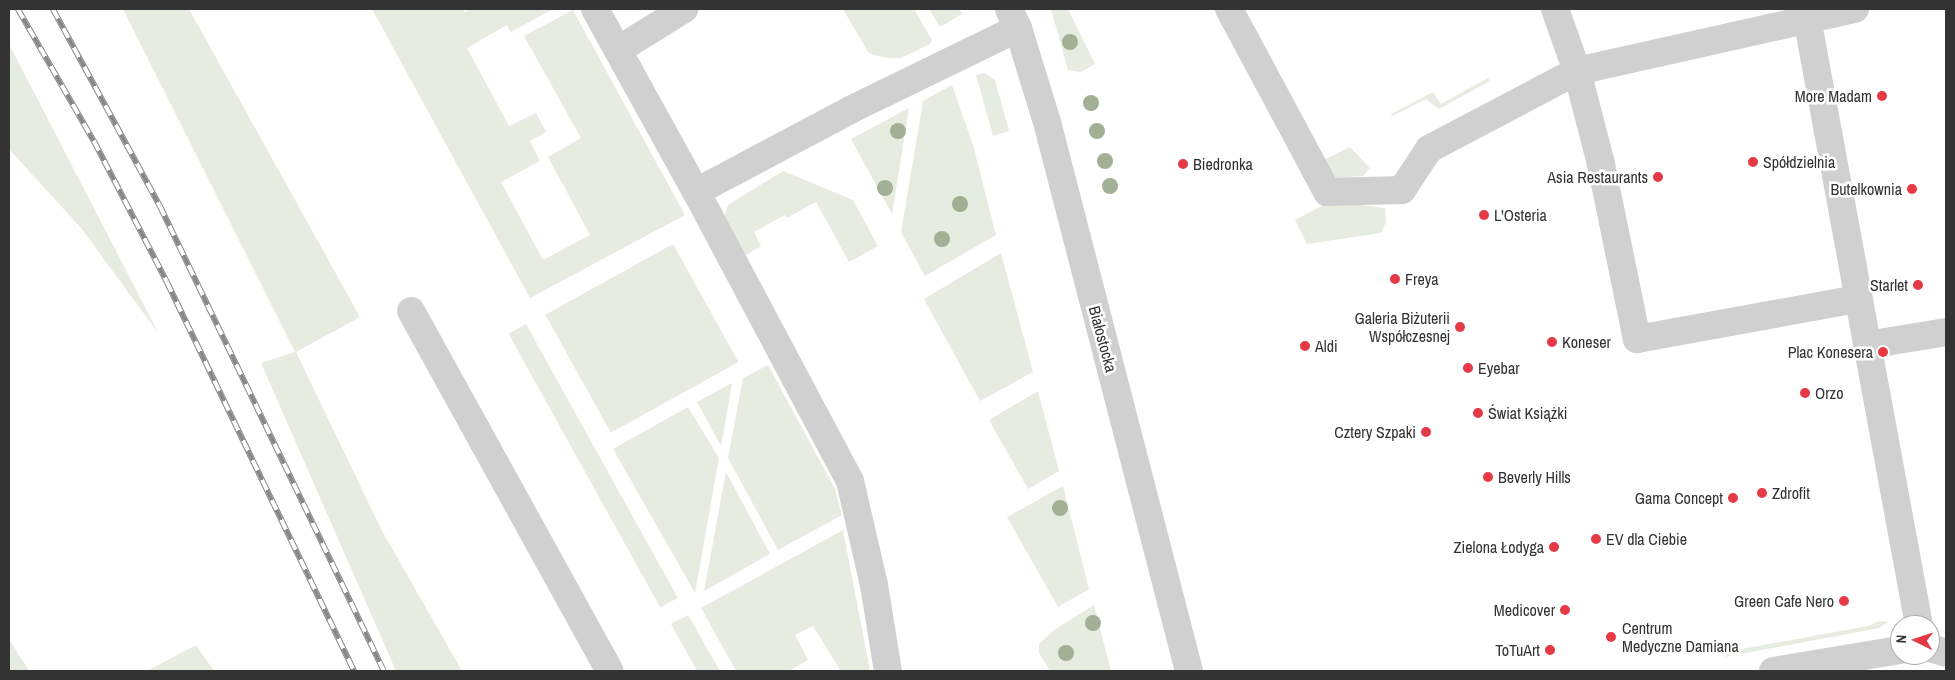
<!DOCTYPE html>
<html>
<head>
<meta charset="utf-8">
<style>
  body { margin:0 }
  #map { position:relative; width:1955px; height:680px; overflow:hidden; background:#fff; font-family:"Archivo Narrow",sans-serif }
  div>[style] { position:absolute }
  .green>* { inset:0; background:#e6ecdf; transform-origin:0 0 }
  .minor>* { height:28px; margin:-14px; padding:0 14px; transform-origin:14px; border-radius:14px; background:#d0d0d0 }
  .rail>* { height:5.5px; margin-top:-2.75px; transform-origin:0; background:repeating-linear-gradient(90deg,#fff 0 11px,#888 0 22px); box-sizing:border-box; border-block:1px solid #888 }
  .trees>* { width:16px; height:16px; margin:-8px; border-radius:50%; background:#a2b095 }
  .dots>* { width:14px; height:14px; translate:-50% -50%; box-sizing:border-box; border:2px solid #fff; border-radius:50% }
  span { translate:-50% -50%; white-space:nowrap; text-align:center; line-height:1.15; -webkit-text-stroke:5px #fff; paint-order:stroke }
  .poi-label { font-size:16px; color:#333 }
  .right { translate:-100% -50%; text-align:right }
  .left { translate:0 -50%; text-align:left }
  .street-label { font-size:16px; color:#333 }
  .frame { position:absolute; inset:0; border:10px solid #333; pointer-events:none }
  .north { position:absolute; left:1890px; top:615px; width:50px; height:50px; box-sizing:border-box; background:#fff; border:1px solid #adadad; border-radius:50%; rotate:274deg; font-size:14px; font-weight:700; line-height:20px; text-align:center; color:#333 }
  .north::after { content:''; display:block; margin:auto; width:18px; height:22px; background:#e63946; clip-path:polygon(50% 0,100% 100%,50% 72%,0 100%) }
</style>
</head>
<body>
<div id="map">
  <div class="green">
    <i style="clip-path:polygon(123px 9px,189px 9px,360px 317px,296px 352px,381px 529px,462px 671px,396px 671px,261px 363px,295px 352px)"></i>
    <i style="clip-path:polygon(372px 9px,463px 9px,465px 12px,470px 9px,553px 9px,511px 32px,507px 25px,467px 48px,509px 126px,536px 113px,546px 132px,530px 141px,540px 161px,501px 182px,543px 260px,590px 235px,548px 157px,581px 138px,524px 36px,573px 10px,685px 215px,530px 298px)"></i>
    <i style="clip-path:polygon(843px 9px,914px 9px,932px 40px,930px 44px,901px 58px,887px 58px,873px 55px,868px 52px)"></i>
    <i style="clip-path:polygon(929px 9px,959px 9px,962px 14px,940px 27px)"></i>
    <i style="clip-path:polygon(1051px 9px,1068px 9px,1095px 64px,1081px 72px,1068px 70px)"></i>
    <i style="clip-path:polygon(9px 44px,159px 334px,81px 228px,9px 149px)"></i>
    <i style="clip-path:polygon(985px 73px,995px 80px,1009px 131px,993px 136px,976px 75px)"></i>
    <i style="clip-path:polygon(1488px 78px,1490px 81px,1439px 109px,1426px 99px,1392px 116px,1391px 114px,1433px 92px,1441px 104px)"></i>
    <i style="clip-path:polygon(952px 85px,973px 145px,996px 235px,925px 276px,901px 232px,923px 101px)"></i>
    <i style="clip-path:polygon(909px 108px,892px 214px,851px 139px)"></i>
    <i style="clip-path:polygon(1350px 147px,1370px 168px,1363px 176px,1334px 178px,1316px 164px)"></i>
    <i style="clip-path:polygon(783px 171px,853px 200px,878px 246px,849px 262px,816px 202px,787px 218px,785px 215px,754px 232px,761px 246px,744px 256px,724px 219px,728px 205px)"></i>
    <i style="clip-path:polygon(1331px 201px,1385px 208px,1386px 222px,1381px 233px,1307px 244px,1295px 220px)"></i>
    <i style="left:673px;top:244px;width:135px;height:146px;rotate:61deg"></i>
    <i style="clip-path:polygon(1001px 253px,1033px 372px,980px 401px,924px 299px)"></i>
    <i style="left:526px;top:324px;width:313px;height:20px;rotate:61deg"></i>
    <i style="clip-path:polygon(768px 365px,835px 489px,842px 515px,778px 550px,728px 458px,743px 378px)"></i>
    <i style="clip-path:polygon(732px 383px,721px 446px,697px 402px)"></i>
    <i style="clip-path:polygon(1038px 391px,1059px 471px,1028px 489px,989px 420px)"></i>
    <i style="clip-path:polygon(688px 407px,719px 458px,695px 593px,613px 449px)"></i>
    <i style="clip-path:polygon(726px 472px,770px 554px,704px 591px)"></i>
    <i style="clip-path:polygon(1063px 486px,1089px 589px,1058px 607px,1007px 517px)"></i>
    <i style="clip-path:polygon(843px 530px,870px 671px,841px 671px,813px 626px,795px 635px,808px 660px,789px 671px,736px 671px,701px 608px)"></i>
    <i style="clip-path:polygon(1094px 605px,1111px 671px,1050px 671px,1039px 653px,1039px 644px,1054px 630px)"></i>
    <i style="clip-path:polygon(688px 615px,720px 671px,697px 671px,687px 653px,671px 624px)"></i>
    <i style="clip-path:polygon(1880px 621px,1888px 622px,1879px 628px,1724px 657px,1731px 651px,1868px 626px)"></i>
    <i style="clip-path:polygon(9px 639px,29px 671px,9px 671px)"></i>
    <i style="clip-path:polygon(196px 645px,214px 671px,147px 671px)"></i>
  </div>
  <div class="minor">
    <i style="left:595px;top:9px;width:234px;rotate:61.1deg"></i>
    <i style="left:708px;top:214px;width:302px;rotate:62deg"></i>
    <i style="left:850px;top:481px;width:107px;rotate:77deg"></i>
    <i style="left:874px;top:585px;width:87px;rotate:80.8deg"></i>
    <i style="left:1009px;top:9px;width:21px;rotate:65deg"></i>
    <i style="left:1018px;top:28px;width:98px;rotate:72.9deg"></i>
    <i style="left:1047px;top:122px;width:567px;rotate:75.5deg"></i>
    <i style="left:1229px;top:9px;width:208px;rotate:61.8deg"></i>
    <i style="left:1327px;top:192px;width:75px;rotate:-1.5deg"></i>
    <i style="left:1402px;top:190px;width:49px;rotate:-56.6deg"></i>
    <i style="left:1429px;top:149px;width:167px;rotate:-27.8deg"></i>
    <i style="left:1577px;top:71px;width:285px;rotate:-12.6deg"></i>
    <i style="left:1555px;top:9px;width:66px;rotate:70.5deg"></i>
    <i style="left:1577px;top:71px;width:96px;rotate:75.5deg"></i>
    <i style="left:1601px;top:164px;width:179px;rotate:78.4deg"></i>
    <i style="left:1637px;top:339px;width:225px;rotate:-10.3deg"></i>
    <i style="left:1807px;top:18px;width:617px;rotate:79.55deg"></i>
    <i style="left:618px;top:50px;width:78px;rotate:-31.8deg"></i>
    <i style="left:696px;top:192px;width:174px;rotate:-28deg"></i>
    <i style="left:850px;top:110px;width:187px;rotate:-26deg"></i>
    <i style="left:411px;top:311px;width:411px;rotate:61.1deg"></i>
    <i style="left:1867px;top:345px;width:80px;rotate:-9.3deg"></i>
    <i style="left:1930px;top:648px;width:17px;rotate:17deg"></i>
    <i style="left:1773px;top:671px;width:129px;rotate:-9.4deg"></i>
  </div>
  <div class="rail">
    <i style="left:18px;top:9px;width:152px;rotate:60.1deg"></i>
    <i style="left:94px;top:141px;width:159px;rotate:62.6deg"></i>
    <i style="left:167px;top:282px;width:432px;rotate:64.3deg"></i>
    <i style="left:53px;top:9px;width:224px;rotate:61.5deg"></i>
    <i style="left:160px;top:206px;width:516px;rotate:64.28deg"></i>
  </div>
  <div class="trees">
    <i style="left:1070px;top:42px"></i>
    <i style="left:1091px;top:103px"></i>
    <i style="left:898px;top:131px"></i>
    <i style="left:1097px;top:131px"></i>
    <i style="left:1105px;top:161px"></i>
    <i style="left:1110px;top:186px"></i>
    <i style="left:885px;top:188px"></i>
    <i style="left:960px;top:204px"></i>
    <i style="left:942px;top:239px"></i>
    <i style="left:1060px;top:508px"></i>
    <i style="left:1093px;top:623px"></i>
    <i style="left:1066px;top:653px"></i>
  </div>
  <div class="dots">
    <i style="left:1882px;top:96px;background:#e63946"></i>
    <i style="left:1753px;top:162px;background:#e63946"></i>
    <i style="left:1183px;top:164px;background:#e63946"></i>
    <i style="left:1658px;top:177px;background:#e63946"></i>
    <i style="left:1912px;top:189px;background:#e63946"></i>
    <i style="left:1484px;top:215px;background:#e63946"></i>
    <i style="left:1395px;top:279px;background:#e63946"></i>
    <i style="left:1918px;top:285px;background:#e63946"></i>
    <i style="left:1460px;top:327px;background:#e63946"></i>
    <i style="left:1552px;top:342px;background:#e63946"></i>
    <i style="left:1305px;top:346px;background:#e63946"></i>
    <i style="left:1883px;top:352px;background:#e63946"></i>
    <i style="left:1468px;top:368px;background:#e63946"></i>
    <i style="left:1805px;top:393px;background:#e63946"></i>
    <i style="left:1478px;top:413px;background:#e63946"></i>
    <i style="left:1426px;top:432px;background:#e63946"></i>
    <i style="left:1488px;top:477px;background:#e63946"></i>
    <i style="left:1762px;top:493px;background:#e63946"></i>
    <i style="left:1733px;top:498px;background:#e63946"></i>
    <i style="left:1596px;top:539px;background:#e63946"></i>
    <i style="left:1554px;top:547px;background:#e63946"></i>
    <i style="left:1844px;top:601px;background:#e63946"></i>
    <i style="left:1565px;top:610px;background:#e63946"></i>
    <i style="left:1611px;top:637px;background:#e63946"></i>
    <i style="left:1550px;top:650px;background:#e63946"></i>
  </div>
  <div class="poi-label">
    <span class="right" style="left:1872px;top:96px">More Madam</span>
    <span class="left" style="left:1763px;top:162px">Spółdzielnia</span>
    <span class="left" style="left:1193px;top:164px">Biedronka</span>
    <span class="right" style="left:1648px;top:177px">Asia Restaurants</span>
    <span class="right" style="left:1902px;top:189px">Butelkownia</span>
    <span class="left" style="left:1494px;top:215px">L'Osteria</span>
    <span class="left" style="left:1405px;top:279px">Freya</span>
    <span class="right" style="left:1908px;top:285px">Starlet</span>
    <span class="right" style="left:1450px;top:327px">Galeria Biżuterii<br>Współczesnej</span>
    <span class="left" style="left:1562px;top:342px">Koneser</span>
    <span class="left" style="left:1315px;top:346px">Aldi</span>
    <span class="right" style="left:1873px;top:352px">Plac Konesera</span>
    <span class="left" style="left:1478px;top:368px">Eyebar</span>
    <span class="left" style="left:1815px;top:393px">Orzo</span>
    <span class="left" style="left:1488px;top:413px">Świat Książki</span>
    <span class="right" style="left:1416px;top:432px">Cztery Szpaki</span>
    <span class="left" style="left:1498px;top:477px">Beverly Hills</span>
    <span class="left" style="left:1772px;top:493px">Zdrofit</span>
    <span class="right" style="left:1723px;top:498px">Gama Concept</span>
    <span class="left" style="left:1606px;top:539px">EV dla Ciebie</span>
    <span class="right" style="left:1544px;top:547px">Zielona Łodyga</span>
    <span class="right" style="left:1834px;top:601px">Green Cafe Nero</span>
    <span class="right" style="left:1555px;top:610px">Medicover</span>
    <span class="left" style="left:1622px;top:637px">Centrum<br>Medyczne Damiana</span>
    <span class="right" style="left:1540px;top:650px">ToTuArt</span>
  </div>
  <div class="street-label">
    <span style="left:1103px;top:339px;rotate:75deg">Białostocka</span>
  </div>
  <div class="frame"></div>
  <div class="north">N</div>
</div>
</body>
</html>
